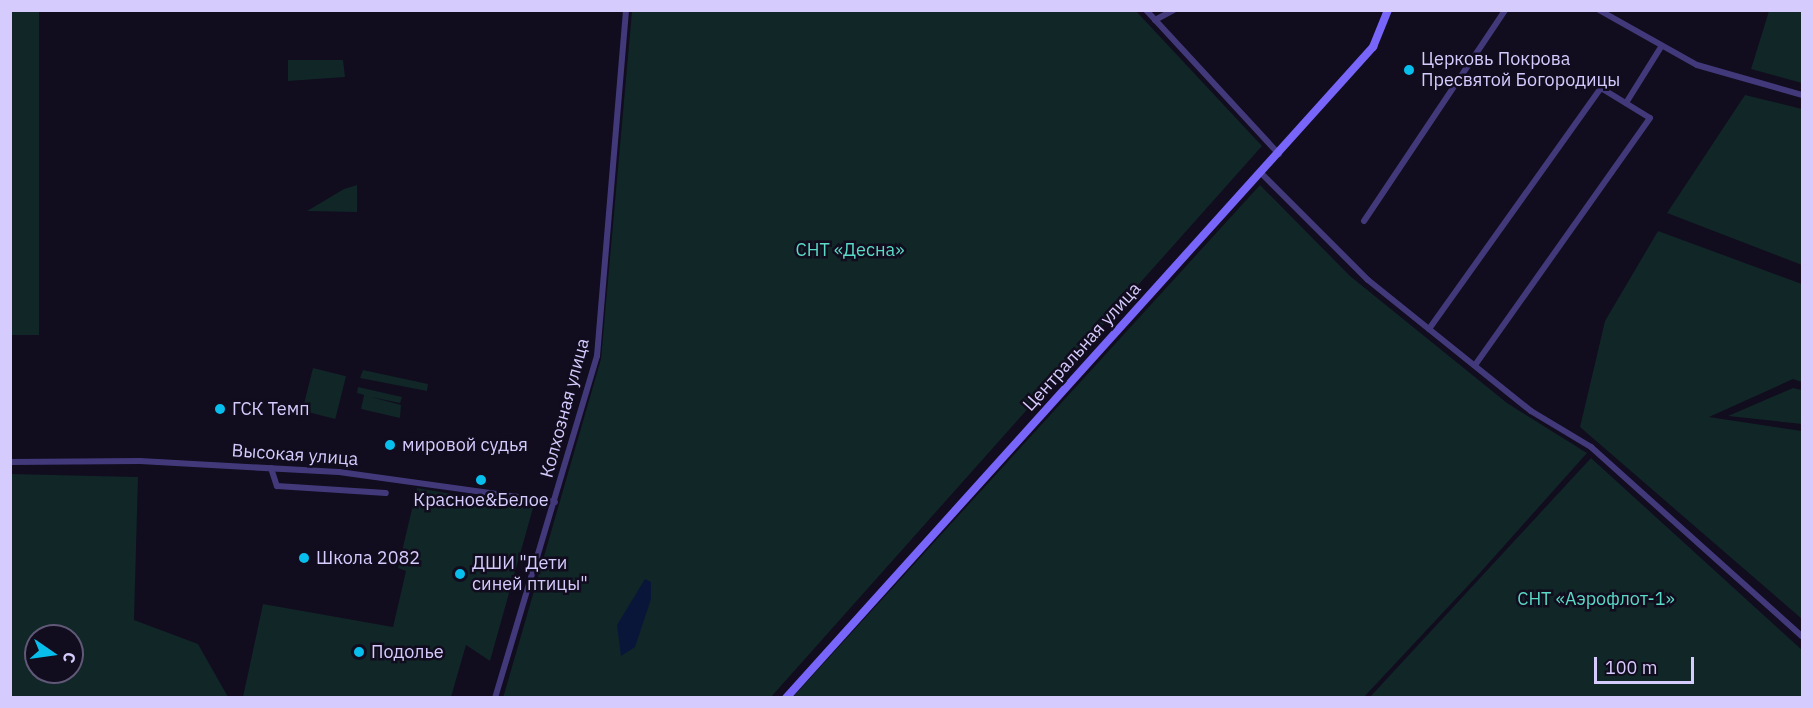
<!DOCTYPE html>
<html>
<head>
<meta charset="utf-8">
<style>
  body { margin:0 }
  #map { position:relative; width:1813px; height:708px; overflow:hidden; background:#110c1e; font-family:"IBM Plex Sans",sans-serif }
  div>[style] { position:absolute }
  .green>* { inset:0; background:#102627; transform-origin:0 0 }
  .water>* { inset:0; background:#0a1639 }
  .street>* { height:6px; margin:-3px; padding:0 3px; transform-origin:3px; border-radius:3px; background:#42397b }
  .secondary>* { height:8px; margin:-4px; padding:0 4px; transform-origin:4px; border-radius:4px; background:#7865fa }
  .dots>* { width:16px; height:16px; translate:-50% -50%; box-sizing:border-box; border:3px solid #110c1e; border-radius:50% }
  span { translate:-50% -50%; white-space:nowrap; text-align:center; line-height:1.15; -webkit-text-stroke:5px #110c1e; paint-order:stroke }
  .poi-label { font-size:18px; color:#d6cbfd }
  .left { translate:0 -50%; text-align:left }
  .park-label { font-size:18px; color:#5adac7 }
  .street-label { font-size:18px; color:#d6cbfd }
  .frame { position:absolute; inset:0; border:12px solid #d6cbfd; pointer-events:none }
  .north { position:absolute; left:24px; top:624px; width:60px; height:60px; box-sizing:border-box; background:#110c1e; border:2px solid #605877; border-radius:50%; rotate:103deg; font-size:16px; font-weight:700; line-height:24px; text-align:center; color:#d6cbfd }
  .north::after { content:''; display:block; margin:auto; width:21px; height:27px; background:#08beec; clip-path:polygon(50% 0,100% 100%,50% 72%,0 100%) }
  .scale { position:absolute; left:1594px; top:657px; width:100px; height:27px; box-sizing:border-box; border:3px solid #d6cbfd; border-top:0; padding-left:8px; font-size:18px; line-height:21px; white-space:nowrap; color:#d6cbfd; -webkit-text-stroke:4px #110c1e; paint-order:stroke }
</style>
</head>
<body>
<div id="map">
  <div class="green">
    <i style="left:10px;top:11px;width:29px;height:324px"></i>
    <i style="clip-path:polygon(632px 11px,1136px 11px,1262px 146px,771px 697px,503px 698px,601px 359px)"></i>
    <i style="clip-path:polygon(1769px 11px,1802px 11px,1802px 83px,1751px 69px)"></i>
    <i style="clip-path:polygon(288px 60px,343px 60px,345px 77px,288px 81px)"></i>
    <i style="clip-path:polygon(1745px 95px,1802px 109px,1802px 265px,1667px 213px)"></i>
    <i style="clip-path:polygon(357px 185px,357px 212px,307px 211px,344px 189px)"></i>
    <i style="clip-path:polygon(1260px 185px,1350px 276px,1507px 403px,1587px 453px,1478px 575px,1364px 697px,793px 697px)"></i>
    <i style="clip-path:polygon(1658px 231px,1802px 284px,1802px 382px,1793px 379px,1709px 417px,1802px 431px,1802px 619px,1580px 427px,1605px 321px)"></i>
    <i style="left:313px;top:368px;width:34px;height:44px;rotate:14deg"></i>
    <i style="clip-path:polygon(363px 370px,428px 384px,427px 391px,360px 378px)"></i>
    <i style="clip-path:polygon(358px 387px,402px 397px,400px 403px,371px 397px,401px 405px,400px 418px,361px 409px,364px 395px,357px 393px)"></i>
    <i style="clip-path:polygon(1793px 388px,1802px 390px,1802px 424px,1728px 416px)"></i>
    <i style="clip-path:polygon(1591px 458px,1802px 650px,1802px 697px,1370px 697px)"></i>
    <i style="clip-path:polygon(evenodd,11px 474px,138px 477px,134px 620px,198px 644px,228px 697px,11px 697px,11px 474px,36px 636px,72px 636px,72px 672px,36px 672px,36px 636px)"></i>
    <i style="clip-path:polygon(417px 488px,533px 508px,490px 661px,466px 645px,451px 697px,243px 697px,263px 604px,393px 627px,406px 571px,398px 568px)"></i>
  </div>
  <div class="water">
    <i style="clip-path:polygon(645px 579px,651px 582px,651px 599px,635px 647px,621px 656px,617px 625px)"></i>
  </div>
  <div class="street">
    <i style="left:1146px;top:10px;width:196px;rotate:47.3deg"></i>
    <i style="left:1599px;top:10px;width:112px;rotate:29.3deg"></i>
    <i style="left:1697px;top:65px;width:109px;rotate:15.9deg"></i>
    <i style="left:1155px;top:20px;width:21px;rotate:-28deg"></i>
    <i style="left:1626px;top:103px;width:66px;rotate:-58deg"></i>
    <i style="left:1261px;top:173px;width:151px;rotate:45deg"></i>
    <i style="left:1368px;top:280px;width:209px;rotate:38.8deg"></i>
    <i style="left:1531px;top:411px;width:70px;rotate:31deg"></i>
    <i style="left:1591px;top:447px;width:283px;rotate:41.9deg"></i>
    <i style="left:1364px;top:221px;width:254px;rotate:-56.2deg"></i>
    <i style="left:1429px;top:329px;width:296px;rotate:-54.5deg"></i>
    <i style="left:1601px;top:88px;width:57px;rotate:31.5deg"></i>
    <i style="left:1650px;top:118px;width:303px;rotate:125.3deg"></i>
    <i style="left:10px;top:462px;width:130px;rotate:-0.4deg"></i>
    <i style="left:140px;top:461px;width:199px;rotate:3.2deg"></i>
    <i style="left:339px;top:472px;width:218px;rotate:7.9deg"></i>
    <i style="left:271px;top:468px;width:19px;rotate:72deg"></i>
    <i style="left:277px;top:486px;width:109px;rotate:3.7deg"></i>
    <i style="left:495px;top:698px;width:357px;rotate:-73.4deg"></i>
    <i style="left:597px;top:356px;width:347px;rotate:-85.2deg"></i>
  </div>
  <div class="secondary">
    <i style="left:786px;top:698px;width:877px;rotate:-47.96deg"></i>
    <i style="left:1373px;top:47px;width:40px;rotate:-68deg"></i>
  </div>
  <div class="dots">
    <i style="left:1409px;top:70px;background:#08beec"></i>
    <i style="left:220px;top:409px;background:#08beec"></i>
    <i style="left:390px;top:445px;background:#08beec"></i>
    <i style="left:481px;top:480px;background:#08beec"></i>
    <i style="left:304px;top:558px;background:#08beec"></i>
    <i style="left:460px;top:574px;background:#08beec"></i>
    <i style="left:359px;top:652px;background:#08beec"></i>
  </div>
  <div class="poi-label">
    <span class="left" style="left:1421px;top:70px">Церковь Покрова<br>Пресвятой Богородицы</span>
    <span class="left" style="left:232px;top:409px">ГСК Темп</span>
    <span class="left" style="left:402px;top:445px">мировой судья</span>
    <span style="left:481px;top:500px">Красное&amp;Белое</span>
    <span class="left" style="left:316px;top:558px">Школа 2082</span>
    <span class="left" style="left:472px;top:574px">ДШИ "Дети<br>синей птицы"</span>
    <span class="left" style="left:371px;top:652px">Подолье</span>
  </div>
  <div class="park-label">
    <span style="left:850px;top:250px">СНТ «Десна»</span>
    <span style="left:1596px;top:599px">СНТ «Аэрофлот-1»</span>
  </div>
  <div class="street-label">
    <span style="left:1082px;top:347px;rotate:-48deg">Центральная улица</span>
    <span style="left:565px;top:408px;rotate:-75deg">Колхозная улица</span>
    <span style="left:295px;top:455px;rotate:4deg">Высокая улица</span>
  </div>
  <div class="frame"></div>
  <div class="north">С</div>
  <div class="scale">100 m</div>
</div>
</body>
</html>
